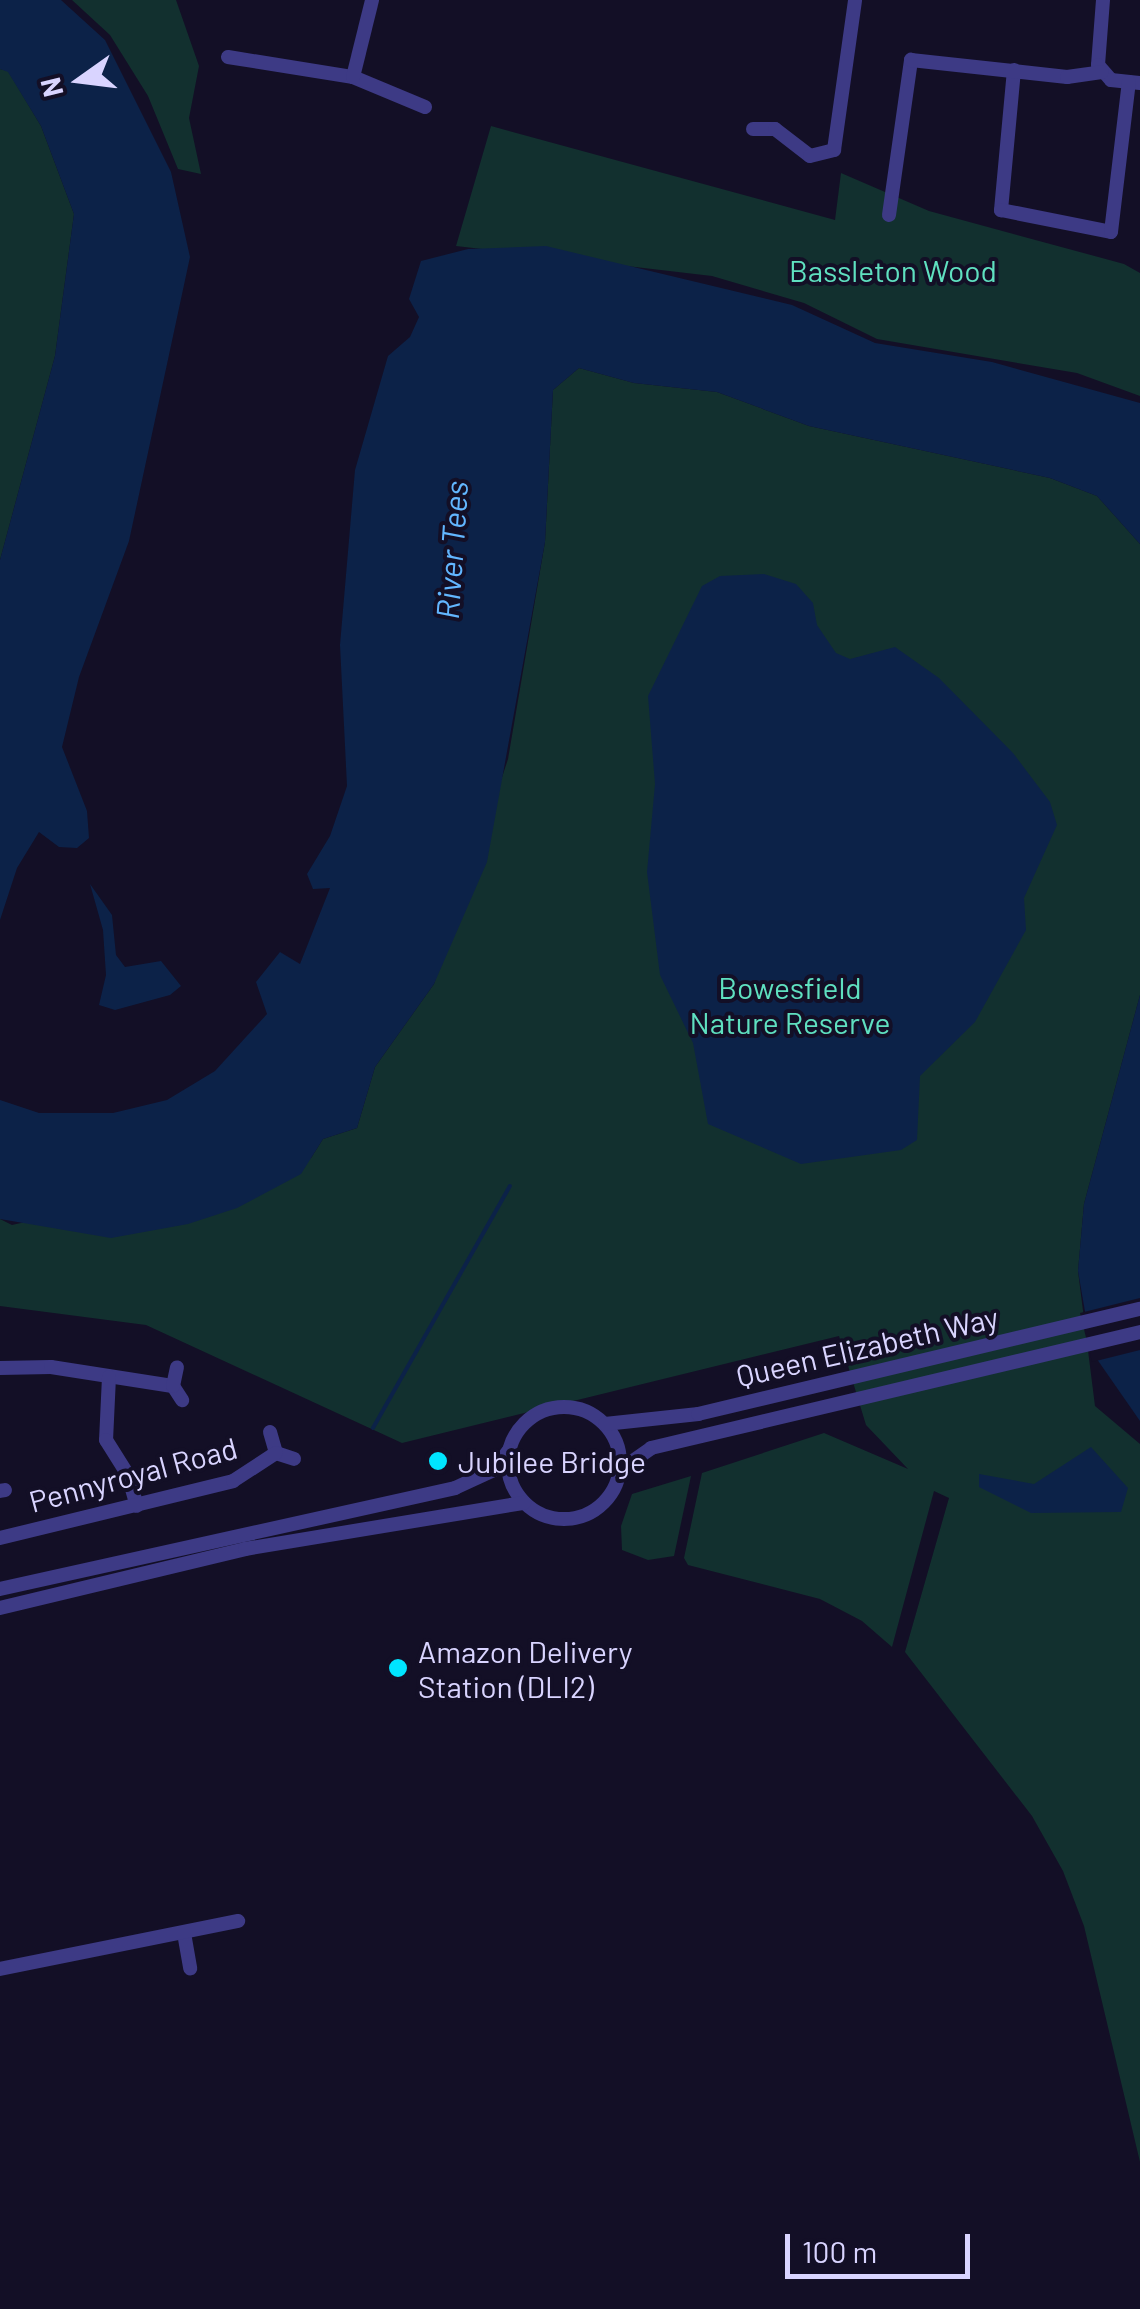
<!DOCTYPE html>
<html>
<head>
<meta charset="utf-8">
<style>
  body { margin:0 }
  #map { position:relative; width:1140px; height:2309px; overflow:hidden; background:#130f26; font-family:Barlow,sans-serif }
  div>[style] { position:absolute }
  .green>* { inset:0; background:#12302f }
  .water>* { inset:0; background:#0c2248 }
  .pier>* { inset:0; background:#130f26 }
  .stream>* { height:4px; margin:-2px; padding:0 2px; transform-origin:2px; border-radius:2px; background:#0c2248 }
  .minor>* { height:14px; margin:-7px; padding:0 7px; transform-origin:7px; border-radius:7px; background:#3d3a85 }
  .minor>.ring { margin:-7px; padding:0; box-sizing:content-box; background:none; border:14px solid #3d3a85; border-radius:50% }
  .dots>* { width:28px; height:28px; translate:-50% -50%; box-sizing:border-box; border:5px solid #130f26; border-radius:50% }
  span { translate:-50% -50%; white-space:nowrap; text-align:center; line-height:1.15; -webkit-text-stroke:8px #130f26; paint-order:stroke }
  .park-label { font-size:30px; color:#5fe0c0 }
  .street-label { font-size:30px; color:#d9d4ff }
  .poi-label { font-size:30px; color:#d9d4ff }
  .left { translate:0 -50%; text-align:left }
  .water-label { font-size:32px; color:#62b6ff; font-style:italic }
  .north { position:absolute; left:30px; top:30px; width:100px; height:100px; -webkit-text-stroke:8px #130f26; paint-order:stroke; rotate:256deg; font-size:28px; font-weight:700; line-height:40px; text-align:center; color:#d9d4ff }
  .north::after { content:''; display:block; margin:auto; width:35px; height:45px; background:#d9d4ff; clip-path:polygon(50% 0,100% 100%,50% 72%,0 100%) }
  .scale { position:absolute; left:785px; top:2234px; width:185px; height:45px; box-sizing:border-box; border:5px solid #d9d4ff; border-top:0; padding-left:12px; font-size:30px; line-height:35px; white-space:nowrap; color:#d9d4ff; -webkit-text-stroke:8px #130f26; paint-order:stroke }
</style>
</head>
<body>
<div id="map">
  <div class="green">
    <i style="clip-path:polygon(72px 0,176px 0,199px 66px,189px 118px,201px 174px,178px 169px,148px 96px,110px 35px)"></i>
    <i style="clip-path:polygon(0 69px,8px 71px,41px 126px,74px 214px,55px 356px,0 560px)"></i>
    <i style="clip-path:polygon(491px 126px,835px 220px,841px 173px,929px 211px,1124px 264px,1140px 273px,1140px 396px,1077px 373px,877px 339px,804px 303px,712px 276px,456px 246px)"></i>
    <i style="clip-path:polygon(579px 368px,634px 383px,717px 392px,809px 426px,1050px 478px,1097px 496px,1140px 544px,1140px 995px,1084px 1204px,1078px 1271px,1095px 1406px,1140px 1444px,1140px 2162px,1084px 1926px,1063px 1871px,1032px 1816px,905px 1652px,949px 1498px,934px 1491px,892px 1647px,862px 1621px,820px 1599px,688px 1565px,684px 1558px,702px 1473px,824px 1433px,908px 1469px,866px 1425px,839px 1336px,402px 1443px,146px 1325px,0 1306px,0 1219px,12px 1225px,311px 1158px,323px 1139px,357px 1128px,375px 1067px,434px 984px,508px 759px,545px 542px,553px 390px)"></i>
    <i style="clip-path:polygon(691px 1476px,674px 1556px,648px 1560px,622px 1550px,621px 1526px,632px 1494px)"></i>
  </div>
  <div class="water">
    <i style="clip-path:polygon(0 0,61px 0,105px 40px,171px 172px,190px 257px,129px 541px,79px 677px,62px 747px,87px 811px,89px 838px,77px 848px,59px 847px,39px 832px,17px 868px,0 920px,0 560px,55px 356px,74px 214px,41px 126px,8px 72px,0 69px)"></i>
    <i style="clip-path:polygon(546px 246px,792px 305px,875px 343px,992px 362px,1140px 403px,1140px 544px,1097px 496px,1050px 478px,809px 426px,717px 392px,634px 383px,579px 368px,553px 390px,545px 542px,487px 862px,434px 984px,375px 1067px,357px 1128px,323px 1139px,301px 1174px,237px 1208px,188px 1224px,111px 1238px,0 1219px,0 1100px,39px 1113px,113px 1113px,167px 1100px,215px 1071px,267px 1014px,256px 982px,280px 952px,300px 964px,330px 888px,313px 889px,307px 874px,330px 836px,347px 786px,340px 645px,355px 470px,388px 356px,410px 337px,419px 317px,409px 299px,421px 261px,468px 249px)"></i>
    <i style="clip-path:polygon(764px 574px,796px 584px,813px 603px,817px 625px,836px 653px,850px 659px,895px 647px,939px 678px,1013px 753px,1050px 802px,1057px 825px,1024px 898px,1026px 930px,975px 1022px,920px 1076px,917px 1140px,901px 1150px,801px 1164px,708px 1124px,693px 1043px,660px 975px,647px 872px,655px 784px,648px 696px,702px 586px,720px 576px)"></i>
    <i style="clip-path:polygon(90px 884px,112px 915px,116px 955px,125px 967px,161px 961px,181px 986px,170px 995px,115px 1010px,99px 1005px,106px 975px,103px 930px)"></i>
    <i style="clip-path:polygon(1140px 995px,1140px 1421px,1092px 1352px,1078px 1271px,1084px 1204px)"></i>
    <i style="clip-path:polygon(1091px 1447px,1128px 1488px,1121px 1512px,1031px 1513px,979px 1487px,979px 1474px,1034px 1484px)"></i>
  </div>
  <div class="pier">
    <i style="clip-path:polygon(1140px 1298px,1140px 1350px,1092px 1362px,1080px 1313px)"></i>
  </div>
  <div class="stream">
    <i style="left:373px;top:1428px;width:278px;rotate:-60.5deg"></i>
  </div>
  <div class="minor">
    <i style="left:1103px;top:0;width:65px;rotate:94.4deg"></i>
    <i style="left:1098px;top:65px;width:20px;rotate:49deg"></i>
    <i style="left:1111px;top:80px;width:29px;rotate:6deg"></i>
    <i style="left:228px;top:57px;width:127px;rotate:9.1deg"></i>
    <i style="left:353px;top:77px;width:78px;rotate:22.6deg"></i>
    <i style="left:1014px;top:70px;width:141px;rotate:95.3deg"></i>
    <i style="left:1001px;top:210px;width:112px;rotate:11.3deg"></i>
    <i style="left:1111px;top:232px;width:151px;rotate:-83.2deg"></i>
    <i style="left:353px;top:77px;width:79px;rotate:-76.1deg"></i>
    <i style="left:753px;top:129px;width:22px"></i>
    <i style="left:775px;top:129px;width:44px;rotate:37.6deg"></i>
    <i style="left:810px;top:156px;width:25px;rotate:-14deg"></i>
    <i style="left:834px;top:150px;width:151px;rotate:-82deg"></i>
    <i style="left:889px;top:215px;width:157px;rotate:-81.9deg"></i>
    <i style="left:911px;top:60px;width:157px;rotate:6.2deg"></i>
    <i style="left:1067px;top:77px;width:35px;rotate:-8deg"></i>
    <i style="left:0;top:1368px;width:51px;rotate:-1.1deg"></i>
    <i style="left:51px;top:1367px;width:123px;rotate:8.9deg"></i>
    <i style="left:173px;top:1386px;width:17px;rotate:57deg"></i>
    <i style="left:109px;top:1377px;width:63px;rotate:92.7deg"></i>
    <i style="left:106px;top:1440px;width:41px;rotate:57.8deg"></i>
    <i style="left:128px;top:1475px;width:32px;rotate:74deg"></i>
    <i style="left:173px;top:1386px;width:19px;rotate:-78deg"></i>
    <i class="ring" style="left:508px;top:1407px;width:98px;height:98px"></i>
    <i style="left:605px;top:1424px;width:94px;rotate:-6.1deg"></i>
    <i style="left:698px;top:1414px;width:454px;rotate:-13.4deg"></i>
    <i style="left:270px;top:1432px;width:22px;rotate:74deg"></i>
    <i style="left:276px;top:1453px;width:19px;rotate:18deg"></i>
    <i style="left:620px;top:1470px;width:38px;rotate:-35deg"></i>
    <i style="left:651px;top:1448px;width:503px;rotate:-13.34deg"></i>
    <i style="left:0;top:1491px;width:5px;rotate:-11deg"></i>
    <i style="left:0;top:1538px;width:240px;rotate:-13.7deg"></i>
    <i style="left:233px;top:1481px;width:51px;rotate:-33.1deg"></i>
    <i style="left:0;top:1589px;width:466px;rotate:-12.5deg"></i>
    <i style="left:455px;top:1488px;width:43px;rotate:-24.8deg"></i>
    <i style="left:494px;top:1470px;width:25px;rotate:-53deg"></i>
    <i style="left:0;top:1608px;width:252px;rotate:-13.5deg"></i>
    <i style="left:245px;top:1549px;width:283px;rotate:-9.4deg"></i>
    <i style="left:184px;top:1933px;width:36px;rotate:80deg"></i>
    <i style="left:0;top:1969px;width:243px;rotate:-11.4deg"></i>
  </div>
  <div class="dots">
    <i style="left:438px;top:1461px;background:#00e5ff"></i>
    <i style="left:398px;top:1668px;background:#00e5ff"></i>
  </div>
  <div class="park-label">
    <span style="left:893px;top:270px">Bassleton Wood</span>
    <span style="left:790px;top:1004px">Bowesfield<br>Nature Reserve</span>
  </div>
  <div class="street-label">
    <span style="left:867px;top:1346px;rotate:-13deg">Queen Elizabeth Way</span>
    <span style="left:133px;top:1474px;rotate:-15deg">Pennyroyal Road</span>
  </div>
  <div class="poi-label">
    <span class="left" style="left:458px;top:1461px">Jubilee Bridge</span>
    <span class="left" style="left:418px;top:1668px">Amazon Delivery<br>Station (DLI2)</span>
  </div>
  <div class="water-label">
    <span style="left:451px;top:550px;rotate:-86deg">River Tees</span>
  </div>
  <div class="north">N</div>
  <div class="scale">100 m</div>
</div>
</body>
</html>
